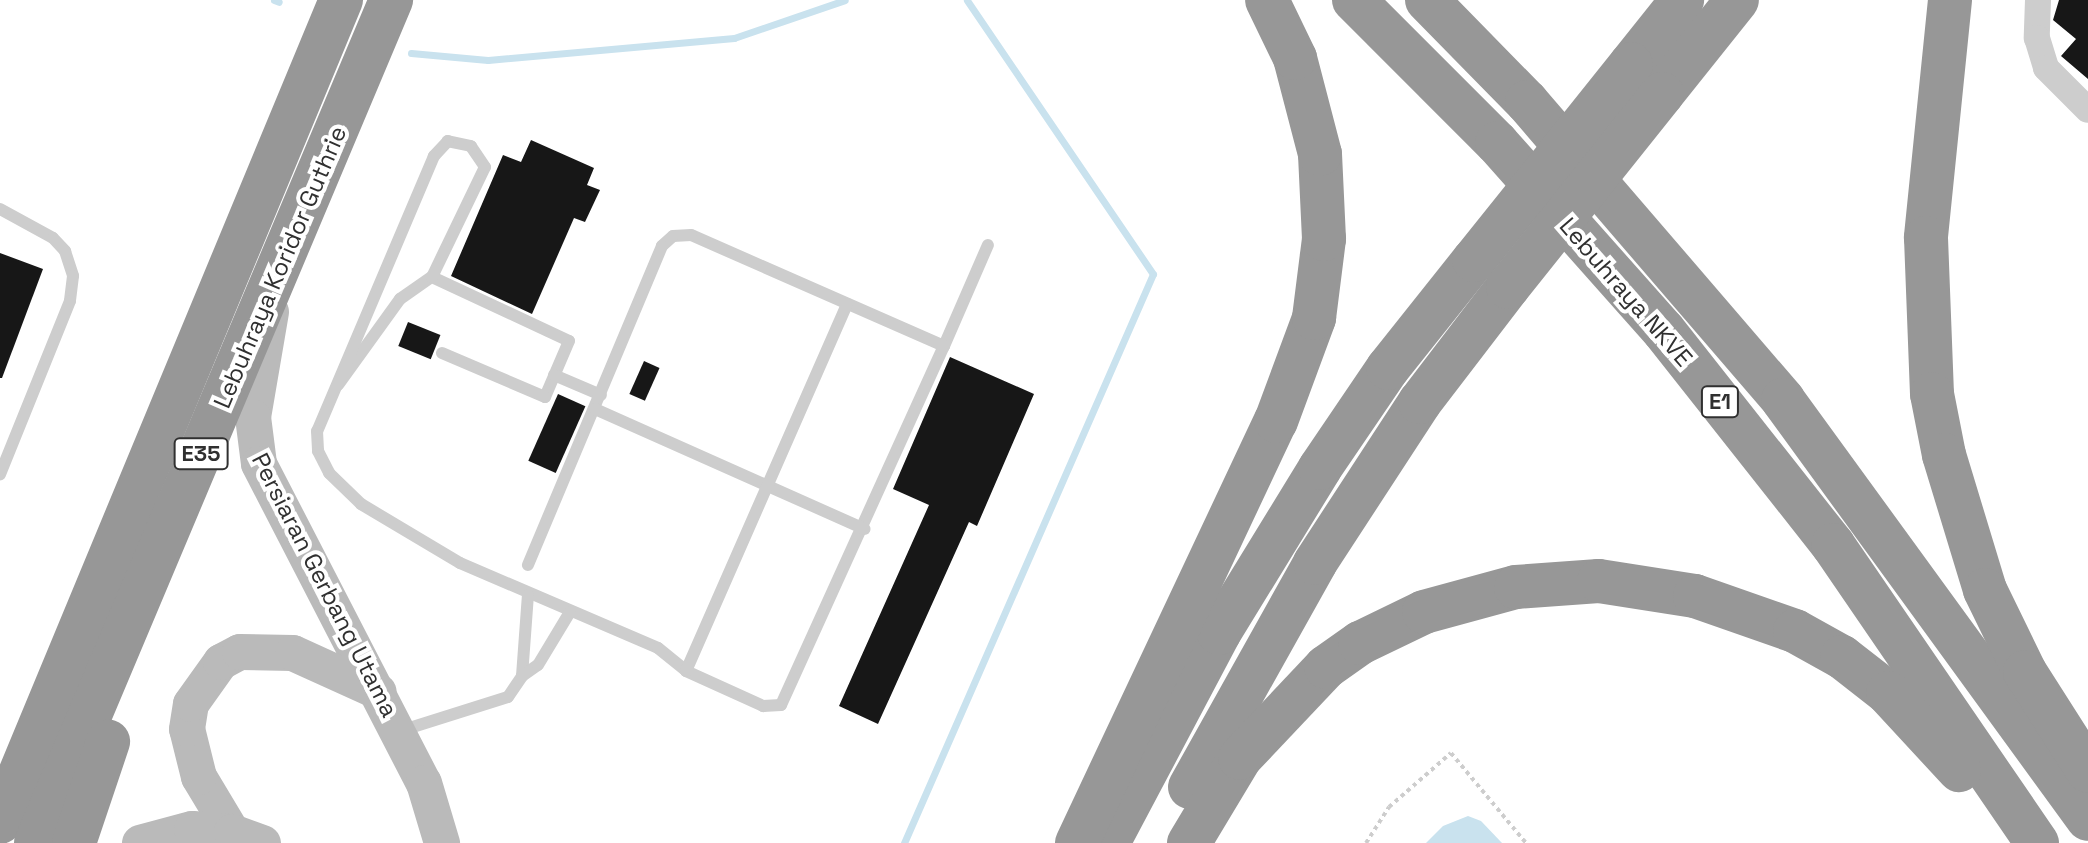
<!DOCTYPE html>
<html>
<head>
<meta charset="utf-8">
<style>
  body { margin:0 }
  #map { position:relative; width:2088px; height:843px; overflow:hidden; background:#fff; font-family:"Space Grotesk",sans-serif }
  div>[style] { position:absolute }
  .water>* { inset:0; background:#c9e2ee }
  .stream>* { height:7px; margin:-3.5px; padding:0 3.5px; transform-origin:3.5px; border-radius:3.5px; background:#c9e2ee }
  .building>* { inset:0; background:#171717; transform-origin:0 0 }
  .path>* { height:4px; margin-top:-2px; transform-origin:0; background:repeating-linear-gradient(90deg,#cdcdcd 0 4px,transparent 0 8px) }
  .lane>* { height:12px; margin:-6px; padding:0 6px; transform-origin:6px; border-radius:6px; background:#cdcdcd }
  .street>* { height:26px; margin:-13px; padding:0 13px; transform-origin:13px; border-radius:13px; background:#cdcdcd }
  .secondary>* { height:36px; margin:-18px; padding:0 18px; transform-origin:18px; border-radius:18px; background:#bababa }
  .highway>* { height:44px; margin:-22px; padding:0 22px; transform-origin:22px; border-radius:22px; background:#979797 }
  .highway-bridge>* { height:44px; margin:-22px; padding:0 22px; transform-origin:22px; border-radius:22px; background:#979797 }
  span { translate:-50% -50%; white-space:nowrap; text-align:center; line-height:1.15; -webkit-text-stroke:8px #fff; paint-order:stroke }
  .shield-label span { padding:2px 6px; background:#fff; border:2px solid; border-radius:6px; -webkit-text-stroke-width:0 }
  .shield-label { font-size:22px; color:#303030; font-weight:700 }
  .street-label { font-size:24px; color:#303030 }
</style>
</head>
<body>
<div id="map">
  <div class="water">
    <i style="clip-path:polygon(1468px 816px,1481px 821px,1502px 843px,1426px 843px,1443px 826px)"></i>
  </div>
  <div class="stream">
    <i style="left:274px;top:0;width:5px;rotate:22deg"></i>
    <i style="left:411px;top:53px;width:77px;rotate:5.2deg"></i>
    <i style="left:488px;top:60px;width:247px;rotate:-5.1deg"></i>
    <i style="left:734px;top:38px;width:117px;rotate:-18.9deg"></i>
    <i style="left:904px;top:843px;width:621px;rotate:-66.37deg"></i>
    <i style="left:1153px;top:274px;width:331px;rotate:-124.2deg"></i>
  </div>
  <div class="building">
    <i style="clip-path:polygon(2059px 0,2088px 0,2088px 79px,2061px 56px,2076px 39px,2053px 20px)"></i>
    <i style="clip-path:polygon(531px 140px,594px 168px,587px 185px,600px 190px,585px 222px,574px 218px,532px 314px,451px 276px,503px 155px,521px 162px)"></i>
    <i style="clip-path:polygon(0 253px,43px 269px,2px 378px,0 378px)"></i>
    <i style="left:408px;top:322px;width:35px;height:26px;rotate:22deg"></i>
    <i style="clip-path:polygon(950px 357px,1034px 394px,977px 526px,969px 522px,878px 724px,839px 706px,929px 505px,893px 489px)"></i>
    <i style="left:644px;top:361px;width:17px;height:36px;rotate:24deg"></i>
    <i style="left:558px;top:394px;width:30px;height:73px;rotate:24deg"></i>
  </div>
  <div class="path">
    <i style="left:1366px;top:843px;width:43px;rotate:-57.4deg"></i>
    <i style="left:1389px;top:807px;width:82px;rotate:-41.1deg"></i>
    <i style="left:1451px;top:753px;width:117px;rotate:50.2deg"></i>
  </div>
  <div class="lane">
    <i style="left:0;top:209px;width:60px;rotate:28.7deg"></i>
    <i style="left:53px;top:238px;width:18px;rotate:47deg"></i>
    <i style="left:65px;top:251px;width:26px;rotate:72deg"></i>
    <i style="left:73px;top:276px;width:25px;rotate:97deg"></i>
    <i style="left:70px;top:301px;width:187px;rotate:112deg"></i>
    <i style="left:432px;top:277px;width:151px;rotate:25deg"></i>
    <i style="left:569px;top:341px;width:61px;rotate:113.2deg"></i>
    <i style="left:545px;top:397px;width:112px;rotate:-156.9deg"></i>
    <i style="left:944px;top:346px;width:110px;rotate:-66.5deg"></i>
    <i style="left:554px;top:375px;width:51px;rotate:23.1deg"></i>
    <i style="left:338px;top:385px;width:106px;rotate:-54.2deg"></i>
    <i style="left:400px;top:299px;width:39px;rotate:-35deg"></i>
    <i style="left:432px;top:277px;width:122px;rotate:-64.3deg"></i>
    <i style="left:485px;top:167px;width:25px;rotate:-124deg"></i>
    <i style="left:471px;top:146px;width:24px;rotate:-168deg"></i>
    <i style="left:448px;top:141px;width:21px;rotate:133deg"></i>
    <i style="left:434px;top:156px;width:299px;rotate:113deg"></i>
    <i style="left:317px;top:431px;width:20px;rotate:87deg"></i>
    <i style="left:318px;top:451px;width:25px;rotate:63deg"></i>
    <i style="left:329px;top:473px;width:45px;rotate:44.1deg"></i>
    <i style="left:361px;top:504px;width:115px;rotate:30.8deg"></i>
    <i style="left:460px;top:563px;width:215px;rotate:23.2deg"></i>
    <i style="left:658px;top:648px;width:36px;rotate:39deg"></i>
    <i style="left:686px;top:671px;width:85px;rotate:24.4deg"></i>
    <i style="left:763px;top:706px;width:18px;rotate:-3deg"></i>
    <i style="left:781px;top:705px;width:394px;rotate:-65.6deg"></i>
    <i style="left:944px;top:346px;width:276px;rotate:-156.3deg"></i>
    <i style="left:691px;top:235px;width:18px;rotate:177deg"></i>
    <i style="left:673px;top:236px;width:15px;rotate:138deg"></i>
    <i style="left:662px;top:246px;width:346px;rotate:112.8deg"></i>
    <i style="left:595px;top:409px;width:295px;rotate:24deg"></i>
    <i style="left:686px;top:671px;width:401px;rotate:-66.3deg"></i>
    <i style="left:522px;top:676px;width:81px;rotate:-85.8deg"></i>
    <i style="left:400px;top:731px;width:113px;rotate:-17.5deg"></i>
    <i style="left:508px;top:697px;width:25px;rotate:-56deg"></i>
    <i style="left:522px;top:676px;width:19px;rotate:-35deg"></i>
    <i style="left:538px;top:665px;width:62px;rotate:-58.9deg"></i>
  </div>
  <div class="street">
    <i style="left:2038px;top:0;width:38px;rotate:92deg"></i>
    <i style="left:2037px;top:38px;width:31px;rotate:73deg"></i>
    <i style="left:2046px;top:68px;width:59px;rotate:45deg"></i>
  </div>
  <div class="secondary">
    <i style="left:271px;top:312px;width:107px;rotate:99.7deg"></i>
    <i style="left:253px;top:417px;width:47px;rotate:82.7deg"></i>
    <i style="left:259px;top:464px;width:359px;rotate:62.7deg"></i>
    <i style="left:424px;top:783px;width:63px;rotate:73.3deg"></i>
    <i style="left:232px;top:832px;width:64px;rotate:-121deg"></i>
    <i style="left:199px;top:777px;width:49px;rotate:-104deg"></i>
    <i style="left:187px;top:729px;width:25px;rotate:-81deg"></i>
    <i style="left:191px;top:704px;width:52px;rotate:-54.5deg"></i>
    <i style="left:221px;top:662px;width:21px;rotate:-28deg"></i>
    <i style="left:240px;top:652px;width:53px;rotate:1.1deg"></i>
    <i style="left:293px;top:653px;width:94px;rotate:24.4deg"></i>
    <i style="left:140px;top:843px;width:54px;rotate:-15.1deg"></i>
    <i style="left:192px;top:829px;width:40px;rotate:4.3deg"></i>
    <i style="left:232px;top:832px;width:33px;rotate:20deg"></i>
  </div>
  <div class="highway">
    <i style="left:1354px;top:0;width:202px;rotate:45deg"></i>
    <i style="left:1497px;top:143px;width:251px;rotate:48.4deg"></i>
    <i style="left:1664px;top:331px;width:273px;rotate:51.7deg"></i>
    <i style="left:1833px;top:545px;width:361px;rotate:55.6deg"></i>
    <i style="left:1427px;top:0;width:143px;rotate:45.6deg"></i>
    <i style="left:1527px;top:102px;width:393px;rotate:49.3deg"></i>
    <i style="left:1783px;top:400px;width:518px;rotate:53.95deg"></i>
    <i style="left:1950px;top:0;width:239px;rotate:95.8deg"></i>
    <i style="left:1926px;top:238px;width:156px;rotate:87.8deg"></i>
    <i style="left:1932px;top:394px;width:62px;rotate:78.9deg"></i>
    <i style="left:1944px;top:455px;width:141px;rotate:73.1deg"></i>
    <i style="left:1985px;top:590px;width:91px;rotate:64deg"></i>
    <i style="left:2025px;top:672px;width:117px;rotate:57.5deg"></i>
    <i style="left:1631px;top:64px;width:82px;rotate:-51.4deg"></i>
    <i style="left:1662px;top:94px;width:120px;rotate:-51.4deg"></i>
    <i style="left:1190px;top:787px;width:257px;rotate:-60.8deg"></i>
    <i style="left:1315px;top:563px;width:192px;rotate:-56.9deg"></i>
    <i style="left:1420px;top:402px;width:145px;rotate:-52.6deg"></i>
    <i style="left:0;top:822px;width:890px;rotate:-67.47deg"></i>
    <i style="left:1109px;top:841px;width:235px;rotate:-62.1deg"></i>
    <i style="left:1219px;top:633px;width:193px;rotate:-58.5deg"></i>
    <i style="left:1320px;top:468px;width:121px;rotate:-55.8deg"></i>
    <i style="left:1388px;top:368px;width:138px;rotate:-51.5deg"></i>
    <i style="left:36px;top:843px;width:915px;rotate:-67.16deg"></i>
    <i style="left:74px;top:843px;width:107px;rotate:-71.4deg"></i>
    <i style="left:1077px;top:843px;width:467px;rotate:-64.8deg"></i>
    <i style="left:1276px;top:421px;width:110px;rotate:-69.7deg"></i>
    <i style="left:1314px;top:318px;width:80px;rotate:-82.8deg"></i>
    <i style="left:1324px;top:239px;width:85px;rotate:-92.7deg"></i>
    <i style="left:1320px;top:154px;width:99px;rotate:-104.6deg"></i>
    <i style="left:1295px;top:58px;width:64px;rotate:-115.8deg"></i>
    <i style="left:1189px;top:843px;width:99px;rotate:-59deg"></i>
    <i style="left:1240px;top:758px;width:125px;rotate:-46.6deg"></i>
    <i style="left:1326px;top:667px;width:42px;rotate:-35.2deg"></i>
    <i style="left:1360px;top:643px;width:71px;rotate:-25.8deg"></i>
    <i style="left:1424px;top:612px;width:95px;rotate:-15.2deg"></i>
    <i style="left:1516px;top:587px;width:83px;rotate:-4.1deg"></i>
    <i style="left:1599px;top:581px;width:97px;rotate:8.9deg"></i>
    <i style="left:1695px;top:596px;width:106px;rotate:19.3deg"></i>
    <i style="left:1795px;top:631px;width:54px;rotate:29deg"></i>
    <i style="left:1842px;top:657px;width:58px;rotate:38deg"></i>
    <i style="left:1888px;top:693px;width:105px;rotate:47.3deg"></i>
  </div>
  <div class="highway-bridge">
    <i style="left:1474px;top:260px;width:251px;rotate:-51.3deg"></i>
    <i style="left:1508px;top:287px;width:247px;rotate:-51.4deg"></i>
  </div>
  <div class="shield-label">
    <span style="left:1720px;top:402px">E1</span>
    <span style="left:201px;top:454px">E35</span>
  </div>
  <div class="street-label">
    <span style="left:280px;top:267px;rotate:-67deg">Lebuhraya Koridor Guthrie</span>
    <span style="left:1626px;top:292px;rotate:49deg">Lebuhraya NKVE</span>
    <span style="left:325px;top:585px;rotate:63deg">Persiaran Gerbang Utama</span>
  </div>
</div>
</body>
</html>
